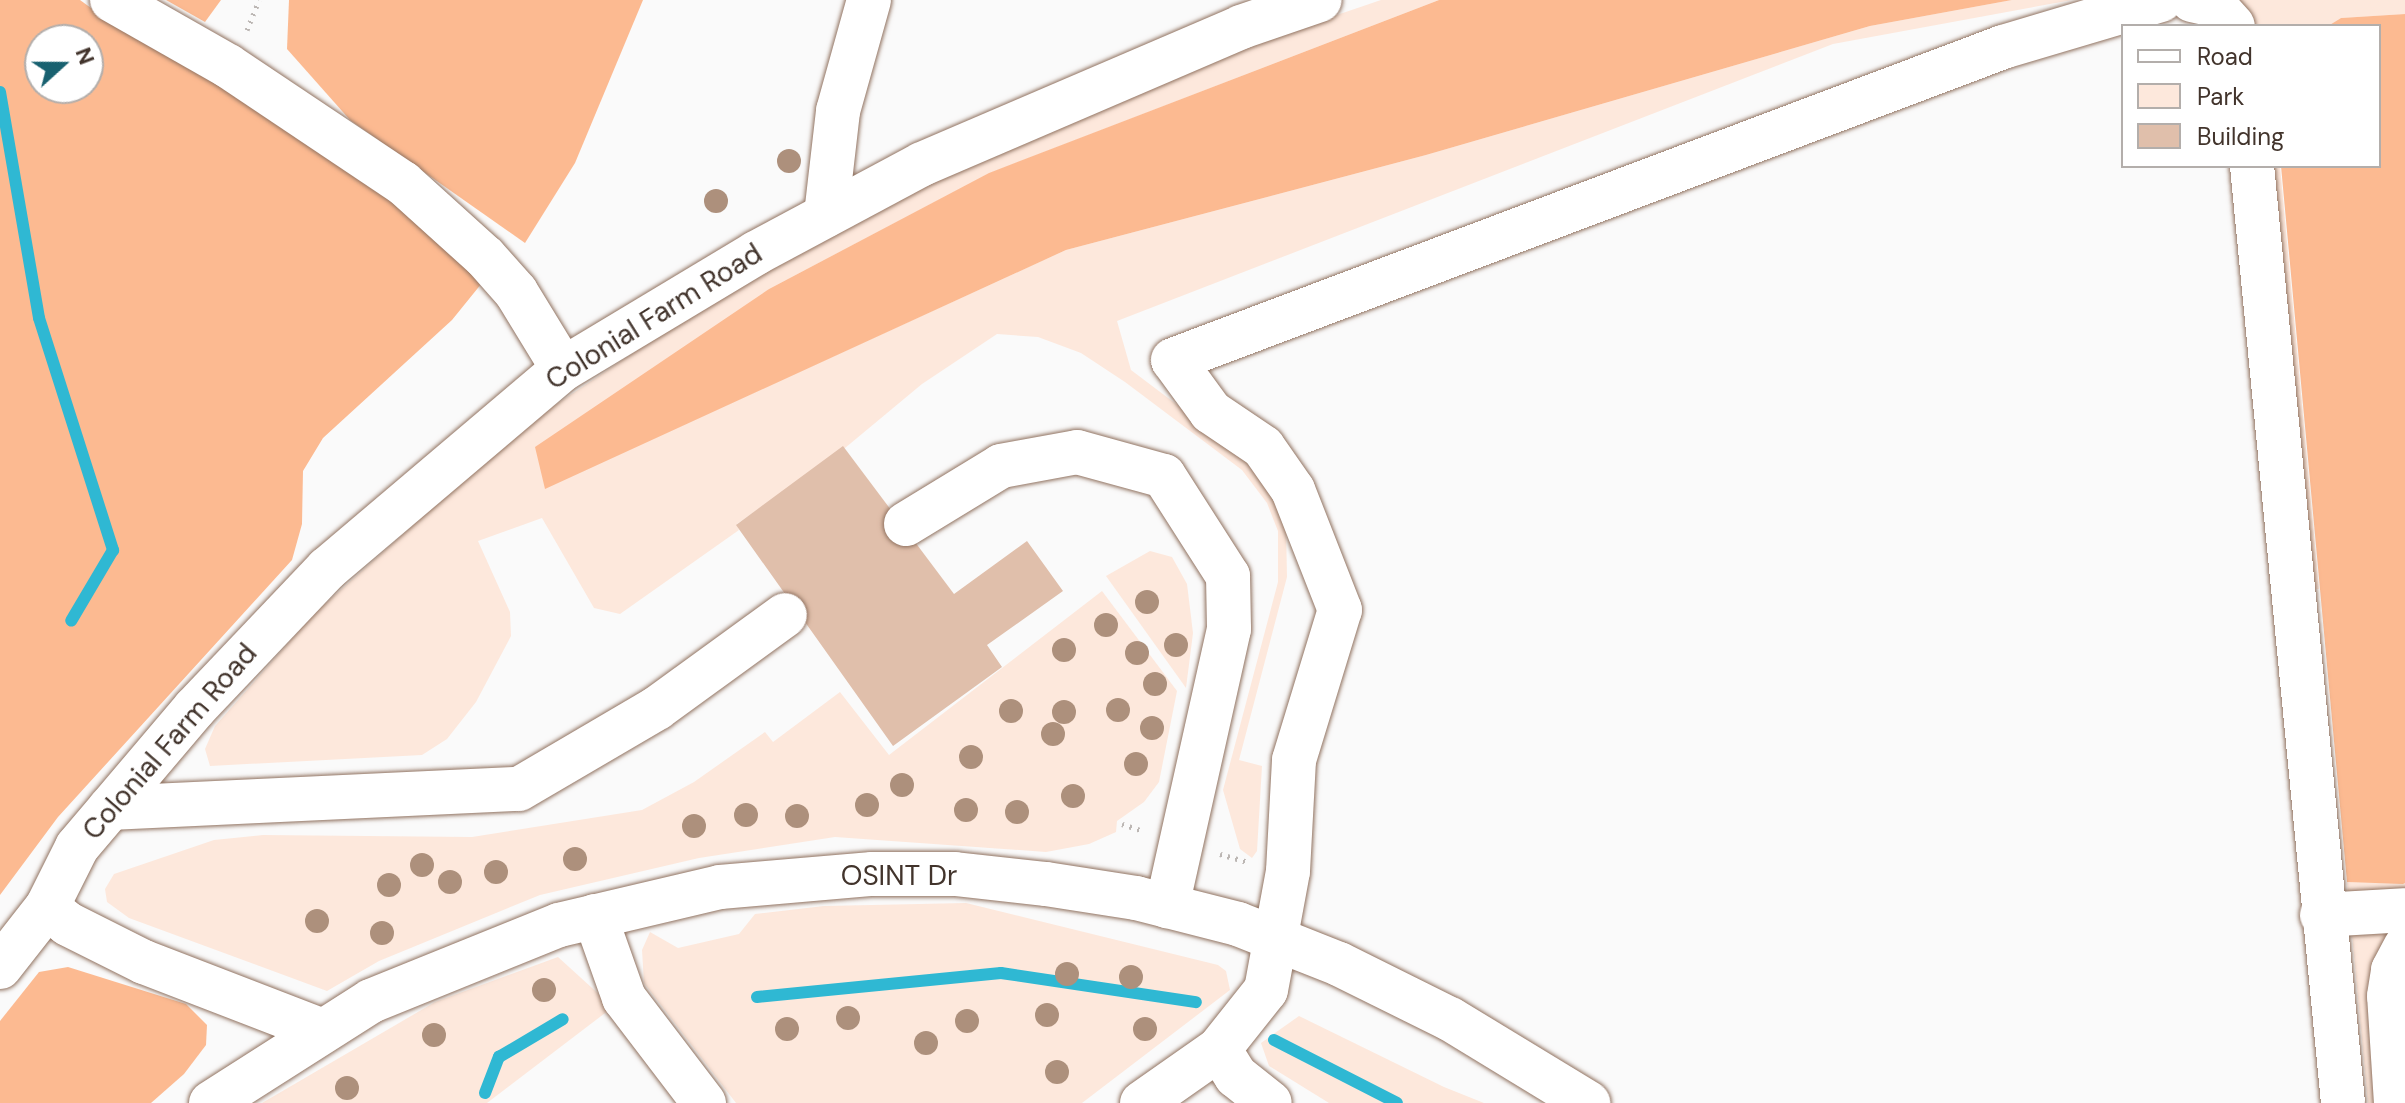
<!DOCTYPE html>
<html>
<head>
<meta charset="utf-8">
<style>
  body { margin:0 }
  #map { position:relative; width:2405px; height:1103px; overflow:hidden; background:#fafafa; font-family:"DM Sans",sans-serif }
  div>[style] { position:absolute }
  .green>* { inset:0; background:#fde8dc }
  .forest>* { inset:0; background:#fcba91 }
  .stream>* { height:12px; margin:-6px; padding:0 6px; transform-origin:6px; border-radius:6px; background:#2fb8d3 }
  .building>* { inset:0; background:#e0bfab }
  .path>* { height:5px; margin-top:-2.5px; transform-origin:0; background:repeating-linear-gradient(90deg,#bcb7b4 0 2px,transparent 0 8px) }
  .roads { filter:drop-shadow(0 0 2px #917361) drop-shadow(0 0 2px #917361) }
  .minor>* { height:44px; margin:-22px; padding:0 22px; transform-origin:22px; border-radius:22px; background:#fff }
  .trees>* { width:24px; height:24px; margin:-12px; border-radius:50%; background:#ad907c }
  span { translate:-50% -50%; white-space:nowrap; text-align:center; line-height:1.15; -webkit-text-stroke:8px #fff; paint-order:stroke }
  .street-label { font-size:28px; color:#42342c }
  .legend { position:absolute; left:2121px; top:24px; width:260px; height:144px; box-sizing:border-box; background:#fff; border:2px solid #b3aeab; margin:0; padding:10px 14px; list-style:none; font-size:24px; color:#42342c }
  .legend li { display:flex; align-items:center; gap:16px; height:40px }
  .legend b { width:40px; border:2px solid #b3aeab }
  .north { position:absolute; left:24px; top:24px; width:80px; height:80px; box-sizing:border-box; background:#fff; border:2px solid #b3aeab; border-radius:50%; rotate:69deg; font-size:22px; font-weight:700; line-height:32px; text-align:center; color:#42342c }
  .north::after { content:''; display:block; margin:auto; width:28px; height:36px; background:#186170; clip-path:polygon(50% 0,100% 100%,50% 72%,0 100%) }
</style>
</head>
<body>
<div id="map">
  <div class="green">
    <i style="clip-path:polygon(1381px 0,1439px 0,990px 173px,769px 289px,545px 488px,1066px 250px,1426px 155px,1870px 26px,2012px 0,2072px 0,1833px 44px,1117px 321px,1131px 370px,1237px 450px,1270px 485px,1286px 527px,1287px 577px,1239px 760px,1262px 766px,1257px 851px,1252px 858px,1240px 849px,1223px 790px,1278px 582px,1278px 531px,1267px 503px,1242px 470px,1125px 382px,1081px 353px,1038px 337px,997px 334px,922px 384px,845px 448px,737px 524px,739px 530px,620px 614px,594px 608px,542px 518px,478px 541px,510px 612px,511px 636px,476px 702px,447px 739px,422px 755px,210px 766px,205px 749px,215px 726px,315px 613px,524px 426px,760px 268px,1026px 134px,1240px 48px)"></i>
    <i style="clip-path:polygon(2231px 0,2405px 0,2405px 14px,2341px 18px,2328px 26px,2247px 26px)"></i>
    <i style="clip-path:polygon(2274px 166px,2280px 166px,2319px 589px,2314px 589px)"></i>
    <i style="clip-path:polygon(1150px 551px,1172px 557px,1187px 584px,1193px 633px,1186px 688px,1106px 576px)"></i>
    <i style="clip-path:polygon(1102px 591px,1177px 691px,1159px 782px,1144px 802px,1117px 821px,1116px 832px,1089px 844px,1046px 852px,835px 837px,699px 858px,540px 895px,379px 961px,327px 991px,129px 918px,107px 902px,105px 889px,114px 874px,214px 840px,263px 835px,472px 837px,642px 810px,694px 782px,765px 732px,773px 742px,840px 692px,889px 755px)"></i>
    <i style="clip-path:polygon(2347px 882px,2405px 883px,2405px 923px,2383px 1103px,2368px 1103px)"></i>
    <i style="clip-path:polygon(966px 903px,1218px 965px,1226px 971px,1230px 990px,1082px 1103px,736px 1103px,644px 983px,642px 950px,650px 932px,678px 948px,739px 934px,755px 914px,824px 906px)"></i>
    <i style="clip-path:polygon(558px 957px,613px 1007px,487px 1103px,262px 1103px,435px 1002px)"></i>
    <i style="clip-path:polygon(1299px 1016px,1444px 1087px,1484px 1103px,1329px 1103px,1269px 1066px,1261px 1043px)"></i>
  </div>
  <div class="forest">
    <i style="clip-path:polygon(evenodd,0 0,80px 0,113px 24px,386px 183px,486px 278px,452px 320px,323px 438px,303px 471px,302px 524px,292px 560px,58px 817px,0 895px,0 0,40px 40px,88px 40px,88px 88px,40px 88px,40px 40px)"></i>
    <i style="clip-path:polygon(166px 0,221px 0,205px 22px)"></i>
    <i style="clip-path:polygon(289px 0,643px 0,575px 163px,525px 243px,350px 120px,287px 49px)"></i>
    <i style="clip-path:polygon(1439px 0,2012px 0,1870px 26px,1426px 155px,1066px 250px,545px 489px,535px 447px,769px 289px,989px 173px)"></i>
    <i style="clip-path:polygon(2405px 14px,2405px 883px,2403px 884px,2347px 882px,2281px 166px,2379px 166px,2379px 26px,2328px 26px,2341px 18px)"></i>
    <i style="clip-path:polygon(68px 967px,186px 1004px,207px 1025px,206px 1045px,184px 1074px,151px 1103px,0 1103px,0 1021px,39px 972px)"></i>
  </div>
  <div class="stream">
    <i style="left:0;top:92px;width:229px;rotate:80.2deg"></i>
    <i style="left:39px;top:318px;width:244px;rotate:72.3deg"></i>
    <i style="left:113px;top:550px;width:82px;rotate:120.6deg"></i>
    <i style="left:757px;top:997px;width:245px;rotate:-5.6deg"></i>
    <i style="left:1001px;top:973px;width:197px;rotate:8.5deg"></i>
    <i style="left:1274px;top:1040px;width:138px;rotate:27.1deg"></i>
    <i style="left:485px;top:1093px;width:39px;rotate:-69deg"></i>
    <i style="left:499px;top:1057px;width:74px;rotate:-30.7deg"></i>
  </div>
  <div class="building">
    <i style="clip-path:polygon(843px 446px,954px 594px,1027px 541px,1063px 591px,987px 645px,1002px 667px,893px 746px,736px 525px)"></i>
  </div>
  <div class="path">
    <i style="left:247px;top:30px;width:32px;rotate:-68deg"></i>
    <i style="left:1122px;top:824px;width:23px;rotate:18deg"></i>
    <i style="left:1220px;top:854px;width:29px;rotate:16deg"></i>
  </div>
  <div class="roads">
    <div class="minor">
      <i style="left:112px;top:0;width:133px;rotate:29.6deg"></i>
      <i style="left:228px;top:66px;width:211px;rotate:33.8deg"></i>
      <i style="left:403px;top:183px;width:110px;rotate:42.1deg"></i>
      <i style="left:485px;top:257px;width:47px;rotate:48.5deg"></i>
      <i style="left:516px;top:292px;width:90px;rotate:58.6deg"></i>
      <i style="left:2192px;top:0;width:23px;rotate:13deg"></i>
      <i style="left:2214px;top:5px;width:28px;rotate:48deg"></i>
      <i style="left:2252px;top:166px;width:941px;rotate:84.45deg"></i>
      <i style="left:826px;top:215px;width:105px;rotate:-83.4deg"></i>
      <i style="left:838px;top:111px;width:115px;rotate:-74.4deg"></i>
      <i style="left:906px;top:524px;width:111px;rotate:-31.4deg"></i>
      <i style="left:1001px;top:466px;width:77px;rotate:-10.4deg"></i>
      <i style="left:1077px;top:452px;width:90px;rotate:15.4deg"></i>
      <i style="left:1164px;top:476px;width:119px;rotate:57.4deg"></i>
      <i style="left:1228px;top:576px;width:53px;rotate:88.9deg"></i>
      <i style="left:1229px;top:629px;width:284px;rotate:102.6deg"></i>
      <i style="left:110px;top:808px;width:409px;rotate:-2.7deg"></i>
      <i style="left:519px;top:789px;width:160px;rotate:-30.4deg"></i>
      <i style="left:657px;top:708px;width:158px;rotate:-36deg"></i>
      <i style="left:47px;top:907px;width:27px;rotate:39deg"></i>
      <i style="left:68px;top:924px;width:85px;rotate:26.6deg"></i>
      <i style="left:144px;top:962px;width:189px;rotate:21.1deg"></i>
      <i style="left:2322px;top:915px;width:83px;rotate:-3.4deg"></i>
      <i style="left:595px;top:916px;width:87px;rotate:70.5deg"></i>
      <i style="left:624px;top:998px;width:132px;rotate:52.7deg"></i>
      <i style="left:0;top:967px;width:76px;rotate:-51.9deg"></i>
      <i style="left:47px;top:907px;width:67px;rotate:-63.4deg"></i>
      <i style="left:77px;top:847px;width:182px;rotate:-49.7deg"></i>
      <i style="left:195px;top:708px;width:192px;rotate:-46.5deg"></i>
      <i style="left:327px;top:569px;width:309px;rotate:-40.3deg"></i>
      <i style="left:563px;top:369px;width:225px;rotate:-31deg"></i>
      <i style="left:756px;top:253px;width:188px;rotate:-28.2deg"></i>
      <i style="left:922px;top:164px;width:347px;rotate:-23.2deg"></i>
      <i style="left:1241px;top:27px;width:83px;rotate:-18.9deg"></i>
      <i style="left:1219px;top:1049px;width:32px;rotate:58deg"></i>
      <i style="left:1236px;top:1076px;width:43px;rotate:38.5deg"></i>
      <i style="left:211px;top:1103px;width:190px;rotate:-32.5deg"></i>
      <i style="left:371px;top:1001px;width:203px;rotate:-22deg"></i>
      <i style="left:559px;top:925px;width:165px;rotate:-13.3deg"></i>
      <i style="left:720px;top:887px;width:153px;rotate:-4.9deg"></i>
      <i style="left:872px;top:874px;width:83px"></i>
      <i style="left:955px;top:874px;width:92px;rotate:6.3deg"></i>
      <i style="left:1046px;top:884px;width:91px;rotate:8.8deg"></i>
      <i style="left:1136px;top:898px;width:105px;rotate:14.3deg"></i>
      <i style="left:1238px;top:924px;width:109px;rotate:21.6deg"></i>
      <i style="left:1339px;top:964px;width:124px;rotate:26.4deg"></i>
      <i style="left:1450px;top:1019px;width:162px;rotate:31.3deg"></i>
      <i style="left:1142px;top:1103px;width:94px;rotate:-35deg"></i>
      <i style="left:1219px;top:1049px;width:75px;rotate:-51.5deg"></i>
      <i style="left:1266px;top:990px;width:121px;rotate:-79.5deg"></i>
      <i style="left:1288px;top:871px;width:111px;rotate:-86.9deg"></i>
      <i style="left:1294px;top:760px;width:157px;rotate:-73deg"></i>
      <i style="left:1340px;top:610px;width:129px;rotate:-111.4deg"></i>
      <i style="left:1293px;top:490px;width:52px;rotate:-124.9deg"></i>
      <i style="left:1263px;top:447px;width:63px;rotate:-146.1deg"></i>
      <i style="left:1211px;top:412px;width:64px;rotate:-126.2deg"></i>
      <i style="left:1173px;top:360px;width:887px;rotate:-20.66deg"></i>
      <i style="left:2003px;top:47px;width:165px;rotate:-16.6deg"></i>
      <i style="left:2396px;top:1103px;width:107px;rotate:-93.7deg"></i>
      <i style="left:2389px;top:996px;width:26px;rotate:-81deg"></i>
      <i style="left:2393px;top:970px;width:26px;rotate:-62deg"></i>
    </div>
  </div>
  <div class="trees">
    <i style="left:789px;top:161px"></i>
    <i style="left:716px;top:201px"></i>
    <i style="left:1147px;top:602px"></i>
    <i style="left:1106px;top:625px"></i>
    <i style="left:1176px;top:645px"></i>
    <i style="left:1064px;top:650px"></i>
    <i style="left:1137px;top:653px"></i>
    <i style="left:1155px;top:684px"></i>
    <i style="left:1118px;top:710px"></i>
    <i style="left:1011px;top:711px"></i>
    <i style="left:1064px;top:712px"></i>
    <i style="left:1152px;top:728px"></i>
    <i style="left:1053px;top:734px"></i>
    <i style="left:971px;top:757px"></i>
    <i style="left:1136px;top:764px"></i>
    <i style="left:902px;top:785px"></i>
    <i style="left:1073px;top:796px"></i>
    <i style="left:867px;top:805px"></i>
    <i style="left:966px;top:810px"></i>
    <i style="left:1017px;top:812px"></i>
    <i style="left:746px;top:815px"></i>
    <i style="left:797px;top:816px"></i>
    <i style="left:694px;top:826px"></i>
    <i style="left:575px;top:859px"></i>
    <i style="left:422px;top:865px"></i>
    <i style="left:496px;top:872px"></i>
    <i style="left:450px;top:882px"></i>
    <i style="left:389px;top:885px"></i>
    <i style="left:317px;top:921px"></i>
    <i style="left:382px;top:933px"></i>
    <i style="left:1067px;top:974px"></i>
    <i style="left:1131px;top:977px"></i>
    <i style="left:544px;top:990px"></i>
    <i style="left:1047px;top:1015px"></i>
    <i style="left:848px;top:1018px"></i>
    <i style="left:967px;top:1021px"></i>
    <i style="left:787px;top:1029px"></i>
    <i style="left:1145px;top:1029px"></i>
    <i style="left:434px;top:1035px"></i>
    <i style="left:926px;top:1043px"></i>
    <i style="left:1057px;top:1072px"></i>
    <i style="left:347px;top:1088px"></i>
  </div>
  <div class="street-label">
    <span style="left:654px;top:317px;rotate:-32deg">Colonial Farm Road</span>
    <span style="left:170px;top:742px;rotate:-49deg">Colonial Farm Road</span>
    <span style="left:899px;top:876px">OSINT Dr</span>
  </div>
  <ul class="legend">
  <li><b style="height:10px;background:#fff"></b>Road</li>
  <li><b style="height:22px;background:#fde8dc"></b>Park</li>
  <li><b style="height:22px;background:#e0bfab"></b>Building</li>
  </ul>
  <div class="north">N</div>
</div>
</body>
</html>
